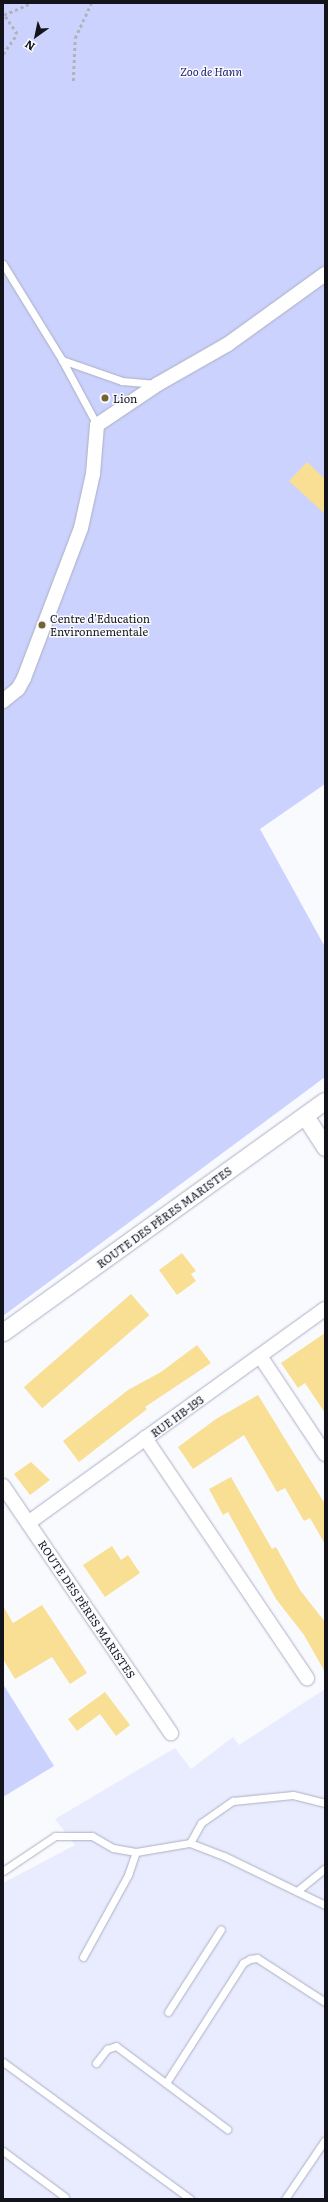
<!DOCTYPE html>
<html>
<head>
<meta charset="utf-8">
<style>
  body { margin:0 }
  #map { position:relative; width:328px; height:2202px; overflow:hidden; background:#f9fafe; font-family:Literata,serif }
  div>[style] { position:absolute }
  .built>* { inset:0; background:#e9ecfe }
  .green>* { inset:0; background:#cbd2fd }
  .building>* { inset:0; background:#f8df93; transform-origin:0 0 }
  .path>* { height:2.5px; margin-top:-1.25px; transform-origin:0; background:repeating-linear-gradient(90deg,#b2b3b8 0 3px,transparent 0 6px) }
  .roads { filter:drop-shadow(0 0 1px #acafc3) drop-shadow(0 0 1px #acafc3) }
  .service>* { height:7px; margin:-3.5px; padding:0 3.5px; transform-origin:3.5px; border-radius:3.5px; background:#fff }
  .minor>* { height:14px; margin:-7px; padding:0 7px; transform-origin:7px; border-radius:7px; background:#fff }
  .tertiary>* { height:17px; margin:-8.5px; padding:0 8.5px; transform-origin:8.5px; border-radius:8.5px; background:#fff }
  .dots>* { width:11px; height:11px; translate:-50% -50%; box-sizing:border-box; border:2px solid #f9fafe; border-radius:50% }
  span { translate:-50% -50%; white-space:nowrap; text-align:center; line-height:1.15; -webkit-text-stroke:3px #f9fafe; paint-order:stroke }
  .park-label { font-size:11px; color:#272572; font-style:italic }
  .poi-label { font-size:11px; color:#13141b }
  .left { translate:0 -50%; text-align:left }
  .street-label { font-size:11px; color:#13141b }
  .frame { position:absolute; inset:0; border:4px solid #13141b; pointer-events:none }
  .north { position:absolute; left:16px; top:16px; width:40px; height:40px; -webkit-text-stroke:3px #f9fafe; paint-order:stroke; rotate:213deg; font-size:11px; font-weight:700; line-height:16px; text-align:center; color:#13141b }
  .north::after { content:''; display:block; margin:auto; width:14px; height:18px; background:#13141b; clip-path:polygon(50% 0,100% 100%,50% 72%,0 100%) }
</style>
</head>
<body>
<div id="map">
  <div class="built">
    <i style="clip-path:polygon(325px 1689px,325px 2199px,3px 2199px,3px 1883px,75px 1845px,55px 1819px,175px 1748px,191px 1769px,233px 1737px,239px 1745px)"></i>
  </div>
  <div class="green">
    <i style="clip-path:polygon(3px 3px,325px 3px,325px 784px,260px 829px,325px 947px,325px 1077px,3px 1316px)"></i>
    <i style="clip-path:polygon(3px 1684px,54px 1766px,3px 1797px)"></i>
  </div>
  <div class="building">
    <i style="clip-path:polygon(307px 462px,325px 479px,325px 514px,289px 481px)"></i>
    <i style="clip-path:polygon(182px 1253px,196px 1271px,191px 1274px,196px 1281px,177px 1295px,159px 1270px)"></i>
    <i style="left:131px;top:1294px;width:28px;height:142px;rotate:49deg"></i>
    <i style="clip-path:polygon(325px 1333px,325px 1413px,305px 1383px,298px 1388px,281px 1363px)"></i>
    <i style="clip-path:polygon(197px 1345px,211px 1363px,145px 1407px,147px 1409px,79px 1462px,63px 1441px,128px 1390px,161px 1372px)"></i>
    <i style="clip-path:polygon(258px 1395px,325px 1504px,325px 1544px,310px 1518px,304px 1521px,285px 1488px,277px 1492px,244px 1435px,193px 1469px,178px 1447px,216px 1419px)"></i>
    <i style="clip-path:polygon(31px 1462px,50px 1480px,30px 1495px,14px 1474px)"></i>
    <i style="clip-path:polygon(231px 1477px,272px 1549px,276px 1547px,300px 1590px,325px 1622px,325px 1672px,304px 1635px,276px 1599px,228px 1512px,223px 1515px,209px 1489px)"></i>
    <i style="clip-path:polygon(112px 1546px,121px 1560px,128px 1555px,140px 1573px,105px 1597px,83px 1565px)"></i>
    <i style="clip-path:polygon(42px 1605px,87px 1673px,70px 1684px,52px 1657px,15px 1679px,3px 1659px,3px 1606px,13px 1623px)"></i>
    <i style="clip-path:polygon(105px 1692px,130px 1725px,116px 1736px,100px 1714px,77px 1731px,68px 1719px)"></i>
  </div>
  <div class="path">
    <i style="left:3px;top:54px;width:24px;rotate:-55deg"></i>
    <i style="left:17px;top:34px;width:23px;rotate:-124deg"></i>
    <i style="left:4px;top:15px;width:30px;rotate:-24deg"></i>
    <i style="left:73px;top:81px;width:43px;rotate:-87.3deg"></i>
    <i style="left:75px;top:38px;width:38px;rotate:-65deg"></i>
  </div>
  <div class="roads">
    <div class="service">
      <i style="left:3px;top:264px;width:113px;rotate:58.4deg"></i>
      <i style="left:62px;top:360px;width:64px;rotate:19.3deg"></i>
      <i style="left:122px;top:381px;width:34px;rotate:5deg"></i>
      <i style="left:62px;top:360px;width:74px;rotate:61.7deg"></i>
      <i style="left:190px;top:1843px;width:23px;rotate:-61deg"></i>
      <i style="left:201px;top:1823px;width:39px;rotate:-35deg"></i>
      <i style="left:233px;top:1801px;width:60px;rotate:-5.7deg"></i>
      <i style="left:293px;top:1795px;width:33px;rotate:14deg"></i>
      <i style="left:3px;top:1871px;width:63px;rotate:-33.9deg"></i>
      <i style="left:55px;top:1836px;width:37px"></i>
      <i style="left:92px;top:1836px;width:24px;rotate:30deg"></i>
      <i style="left:113px;top:1848px;width:23px;rotate:10deg"></i>
      <i style="left:136px;top:1852px;width:55px;rotate:-9.5deg"></i>
      <i style="left:190px;top:1843px;width:36px;rotate:21deg"></i>
      <i style="left:224px;top:1856px;width:112px;rotate:25.9deg"></i>
      <i style="left:297px;top:1891px;width:36px;rotate:-39deg"></i>
      <i style="left:83px;top:1957px;width:94px;rotate:-61.2deg"></i>
      <i style="left:128px;top:1875px;width:24px;rotate:-71deg"></i>
      <i style="left:168px;top:2012px;width:98px;rotate:-57.4deg"></i>
      <i style="left:3px;top:2062px;width:232px;rotate:36.2deg"></i>
      <i style="left:96px;top:2063px;width:18px;rotate:-52deg"></i>
      <i style="left:107px;top:2049px;width:9px;rotate:-18deg"></i>
      <i style="left:116px;top:2046px;width:139px;rotate:36.8deg"></i>
      <i style="left:166px;top:2083px;width:143px;rotate:-57.3deg"></i>
      <i style="left:243px;top:1963px;width:8px;rotate:-30deg"></i>
      <i style="left:250px;top:1959px;width:7px;rotate:-8deg"></i>
      <i style="left:257px;top:1958px;width:81px;rotate:32.9deg"></i>
      <i style="left:3px;top:2151px;width:77px;rotate:36.6deg"></i>
      <i style="left:285px;top:2199px;width:71px;rotate:-55.9deg"></i>
    </div>
    <div class="minor">
      <i style="left:3px;top:701px;width:19px;rotate:-39deg"></i>
      <i style="left:18px;top:689px;width:13px;rotate:-61deg"></i>
      <i style="left:24px;top:678px;width:160px;rotate:-69.2deg"></i>
      <i style="left:81px;top:528px;width:55px;rotate:-77.5deg"></i>
      <i style="left:93px;top:474px;width:49px;rotate:-85.3deg"></i>
      <i style="left:97px;top:425px;width:73px;rotate:-33.9deg"></i>
      <i style="left:158px;top:384px;width:81px;rotate:-29.7deg"></i>
      <i style="left:228px;top:344px;width:120px;rotate:-35.8deg"></i>
      <i style="left:260px;top:1356px;width:118px;rotate:56.4deg"></i>
      <i style="left:145px;top:1438px;width:290px;rotate:56deg"></i>
      <i style="left:3px;top:1486px;width:299px;rotate:55.8deg"></i>
      <i style="left:28px;top:1523px;width:366px;rotate:-35.8deg"></i>
    </div>
    <div class="tertiary">
      <i style="left:305px;top:1116px;width:37px;rotate:57deg"></i>
      <i style="left:3px;top:1332px;width:396px;rotate:-35.7deg"></i>
    </div>
  </div>
  <div class="dots">
    <i style="left:105px;top:398px;background:#746431"></i>
    <i style="left:42px;top:625px;background:#746431"></i>
  </div>
  <div class="park-label">
    <span style="left:211px;top:71px">Zoo de Hann</span>
  </div>
  <div class="poi-label">
    <span class="left" style="left:113px;top:398px">Lion</span>
    <span class="left" style="left:50px;top:625px">Centre d'Education<br>Environnementale</span>
  </div>
  <div class="street-label">
    <span style="left:164px;top:1217px;rotate:-36deg">ROUTE DES PÈRES MARISTES</span>
    <span style="left:177px;top:1416px;rotate:-36deg">RUE HB-193</span>
    <span style="left:87px;top:1609px;rotate:56deg">ROUTE DES PÈRES MARISTES</span>
  </div>
  <div class="frame"></div>
  <div class="north">N</div>
</div>
</body>
</html>
